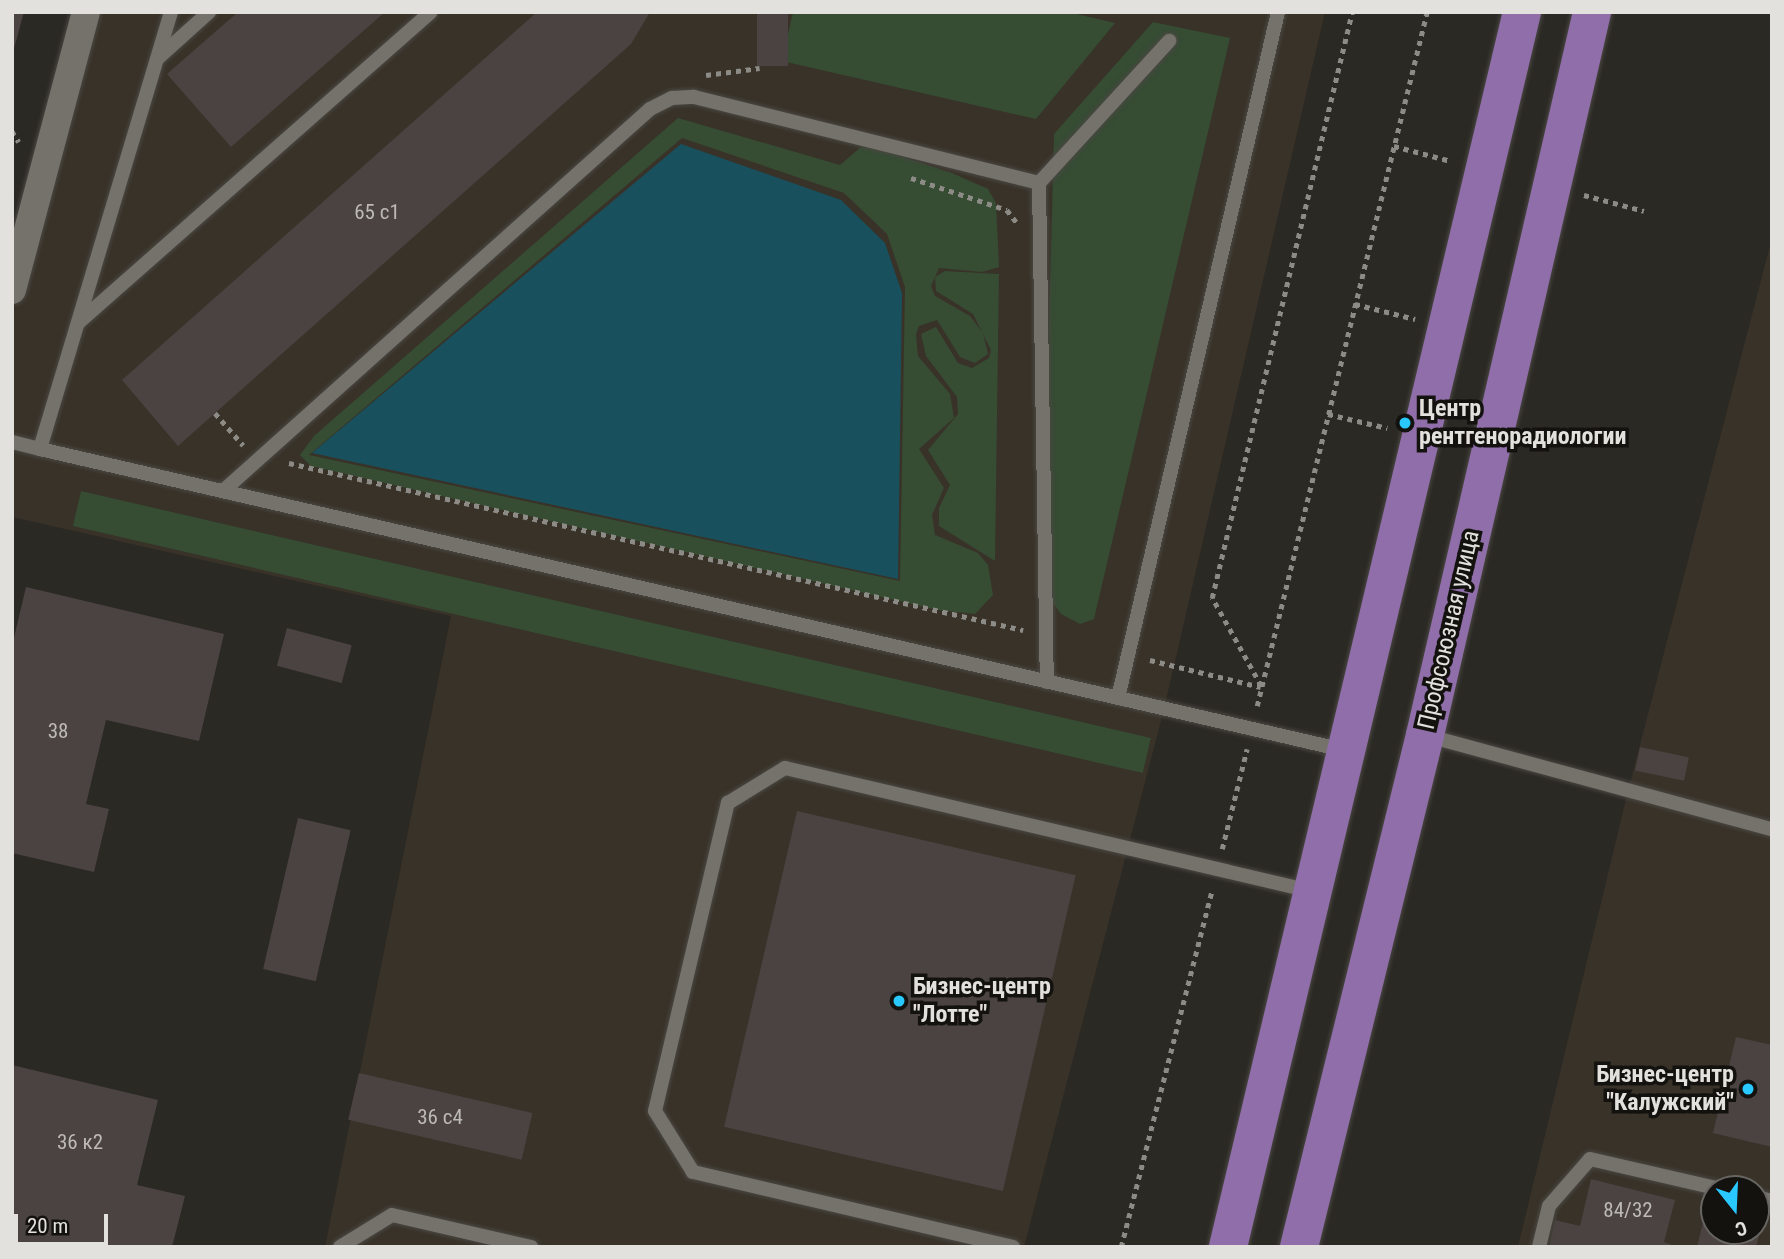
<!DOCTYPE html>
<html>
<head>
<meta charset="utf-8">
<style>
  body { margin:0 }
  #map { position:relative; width:1784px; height:1259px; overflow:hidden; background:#2b2924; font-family:"Roboto Condensed",sans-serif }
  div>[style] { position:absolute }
  .built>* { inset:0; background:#383228 }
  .green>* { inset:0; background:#364c33; transform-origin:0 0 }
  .water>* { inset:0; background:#19505d }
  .building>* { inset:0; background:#4a4342; transform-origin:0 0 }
  .path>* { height:4.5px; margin-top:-2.25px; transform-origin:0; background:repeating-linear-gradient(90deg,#8d8b86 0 5px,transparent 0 10px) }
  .roads { filter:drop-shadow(0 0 2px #4a4743) drop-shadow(0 0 2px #4a4743) }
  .lane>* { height:14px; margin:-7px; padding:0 7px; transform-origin:7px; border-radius:7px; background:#75726c }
  .street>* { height:28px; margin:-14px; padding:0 14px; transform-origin:14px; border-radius:14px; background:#75726c }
  .primary>* { height:38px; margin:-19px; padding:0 19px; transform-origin:19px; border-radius:19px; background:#8f6ea9 }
  .dots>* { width:19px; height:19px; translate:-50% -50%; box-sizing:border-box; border:4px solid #13120f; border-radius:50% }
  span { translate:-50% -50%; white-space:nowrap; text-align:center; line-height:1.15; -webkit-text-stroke:7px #13120f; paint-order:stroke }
  .number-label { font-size:21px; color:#bdbab6 }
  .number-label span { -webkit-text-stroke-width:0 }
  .poi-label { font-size:24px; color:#e3e1dd; font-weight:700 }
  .left { translate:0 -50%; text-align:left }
  .right { translate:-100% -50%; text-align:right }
  .street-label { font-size:24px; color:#e3e1dd }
  .frame { position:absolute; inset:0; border:14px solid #e3e1dd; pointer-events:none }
  .north { position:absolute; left:1700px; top:1175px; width:70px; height:70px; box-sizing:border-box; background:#13120f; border:2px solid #666561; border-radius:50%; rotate:162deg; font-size:19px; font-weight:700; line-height:28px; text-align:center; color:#e3e1dd }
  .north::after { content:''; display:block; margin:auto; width:24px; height:32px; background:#29c8ff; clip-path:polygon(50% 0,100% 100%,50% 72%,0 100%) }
  .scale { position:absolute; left:14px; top:1214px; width:94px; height:32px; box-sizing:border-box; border:4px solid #e3e1dd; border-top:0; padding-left:9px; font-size:21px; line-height:24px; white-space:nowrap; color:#e3e1dd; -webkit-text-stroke:5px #13120f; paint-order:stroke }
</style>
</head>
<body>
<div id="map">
  <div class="built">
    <i style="clip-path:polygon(93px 12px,1325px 12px,1164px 709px,1024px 1247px,325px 1247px,451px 616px,12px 517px,12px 317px)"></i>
    <i style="clip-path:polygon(evenodd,1772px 238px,1772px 1247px,1518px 1247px,1628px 791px,1772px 238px,1714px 1189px,1756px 1189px,1756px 1231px,1714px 1231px,1714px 1189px)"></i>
  </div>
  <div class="green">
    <i style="clip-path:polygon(793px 12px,1068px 12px,1115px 23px,1036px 119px,782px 61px)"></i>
    <i style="clip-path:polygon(1153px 22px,1230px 38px,1094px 619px,1080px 624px,1061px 614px,1048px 596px,1043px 556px,1054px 134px)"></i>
    <i style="clip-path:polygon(evenodd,678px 118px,840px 165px,861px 147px,875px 148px,952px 173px,988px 189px,996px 203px,999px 267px,982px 272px,939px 268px,931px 286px,935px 296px,970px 316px,983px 333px,988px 354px,975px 363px,960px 357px,937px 320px,919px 326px,916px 334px,918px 356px,950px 394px,954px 418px,919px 449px,944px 488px,932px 515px,935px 535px,978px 553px,988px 565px,993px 595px,975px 614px,938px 610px,311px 466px,300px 455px,314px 436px,678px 118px,682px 138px,844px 193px,887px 234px,905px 287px,900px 581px,309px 455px,682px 138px)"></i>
    <i style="clip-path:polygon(945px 271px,999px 274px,995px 561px,939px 526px,939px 508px,950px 485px,928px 450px,958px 414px,957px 397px,926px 356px,921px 334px,936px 327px,958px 363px,972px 368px,989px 358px,991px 350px,973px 314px,936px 291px,935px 277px)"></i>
    <i style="left:81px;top:491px;width:1098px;height:36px;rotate:13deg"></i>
  </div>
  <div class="water">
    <i style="clip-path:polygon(681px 144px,841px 200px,885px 243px,902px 293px,898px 579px,312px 453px)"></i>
  </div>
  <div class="building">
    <i style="clip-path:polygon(12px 12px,24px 12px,13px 52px,12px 52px)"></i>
    <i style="clip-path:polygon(238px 12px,385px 12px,231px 147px,167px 74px)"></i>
    <i style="clip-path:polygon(537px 12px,650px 12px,631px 44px,178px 446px,122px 380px)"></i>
    <i style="left:757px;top:12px;width:31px;height:54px"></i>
    <i style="clip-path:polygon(26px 587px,224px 634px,199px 741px,106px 720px,86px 804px,109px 809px,94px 872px,12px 853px,12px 646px)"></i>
    <i style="left:287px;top:628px;width:67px;height:39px;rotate:15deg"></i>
    <i style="left:1640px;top:747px;width:50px;height:24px;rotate:12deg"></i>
    <i style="left:797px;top:811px;width:286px;height:324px;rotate:13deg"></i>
    <i style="left:298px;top:818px;width:54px;height:155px;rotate:13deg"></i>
    <i style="clip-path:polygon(1736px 1037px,1772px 1045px,1772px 1147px,1713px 1133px)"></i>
    <i style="clip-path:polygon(12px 1065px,158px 1100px,137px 1185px,185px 1196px,172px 1247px,12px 1247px)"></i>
    <i style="left:359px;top:1073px;width:178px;height:48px;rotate:13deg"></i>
    <i style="clip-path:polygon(1591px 1179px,1675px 1200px,1664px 1242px,1677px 1247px,1549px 1247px,1555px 1220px,1580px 1226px)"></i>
    <i style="clip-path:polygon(1709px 1198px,1714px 1199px,1714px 1231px,1756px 1231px,1756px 1209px,1765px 1212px,1756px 1247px,1697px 1247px)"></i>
  </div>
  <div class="path">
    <i style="left:706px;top:75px;width:54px;rotate:-7.4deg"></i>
    <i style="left:12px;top:131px;width:13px;rotate:58deg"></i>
    <i style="left:1394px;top:146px;width:59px;rotate:14.7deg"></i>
    <i style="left:911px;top:178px;width:101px;rotate:18.4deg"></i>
    <i style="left:1007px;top:210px;width:16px;rotate:52deg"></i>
    <i style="left:1584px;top:195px;width:62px;rotate:14.9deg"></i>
    <i style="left:1355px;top:304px;width:62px;rotate:14deg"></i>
    <i style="left:215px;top:413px;width:43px;rotate:48.8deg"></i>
    <i style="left:1328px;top:414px;width:61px;rotate:13.3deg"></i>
    <i style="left:289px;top:463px;width:753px;rotate:12.82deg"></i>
    <i style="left:1150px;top:660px;width:114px;rotate:13.7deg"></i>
    <i style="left:1261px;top:686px;width:101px;rotate:-119.1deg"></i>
    <i style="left:1212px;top:598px;width:602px;rotate:-76.56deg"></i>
    <i style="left:1257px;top:706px;width:715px;rotate:-76.24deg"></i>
    <i style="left:1222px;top:849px;width:103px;rotate:-76deg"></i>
    <i style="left:1121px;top:1247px;width:367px;rotate:-75.7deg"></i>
  </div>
  <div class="roads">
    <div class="lane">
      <i style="left:171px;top:12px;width:456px;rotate:106.7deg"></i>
      <i style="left:40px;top:449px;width:1338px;rotate:13deg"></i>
      <i style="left:158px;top:58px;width:69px;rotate:-42deg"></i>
      <i style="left:1039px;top:183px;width:193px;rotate:-47.5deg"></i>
      <i style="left:78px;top:323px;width:470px;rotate:-41.4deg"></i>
      <i style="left:12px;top:442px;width:29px;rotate:14deg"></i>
      <i style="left:223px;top:491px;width:573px;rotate:-41.82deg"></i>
      <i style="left:650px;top:109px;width:25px;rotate:-27deg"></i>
      <i style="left:672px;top:98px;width:22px;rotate:-3deg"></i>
      <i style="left:694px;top:97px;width:356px;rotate:14deg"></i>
      <i style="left:1039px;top:183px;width:499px;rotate:89.1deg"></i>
      <i style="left:1118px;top:698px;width:704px;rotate:-76.87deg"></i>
      <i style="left:1425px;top:735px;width:360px;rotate:15.2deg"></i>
      <i style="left:1756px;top:1197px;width:16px;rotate:14deg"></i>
      <i style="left:340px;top:1247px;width:61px;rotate:-31.6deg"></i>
      <i style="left:392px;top:1215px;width:143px;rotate:13deg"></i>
      <i style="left:1013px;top:1247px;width:329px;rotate:-166.8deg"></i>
      <i style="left:693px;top:1172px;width:72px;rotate:-121.9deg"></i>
      <i style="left:655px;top:1111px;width:317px;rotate:-76.7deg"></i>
      <i style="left:728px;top:803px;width:67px;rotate:-31.6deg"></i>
      <i style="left:785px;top:768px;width:540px;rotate:13.16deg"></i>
      <i style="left:1539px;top:1247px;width:42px;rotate:-76.3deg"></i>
      <i style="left:1549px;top:1206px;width:62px;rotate:-48.9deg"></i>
      <i style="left:1590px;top:1159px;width:133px;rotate:13deg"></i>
    </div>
    <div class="street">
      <i style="left:12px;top:290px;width:288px;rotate:-75.1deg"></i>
    </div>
    <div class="primary">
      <i style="left:1228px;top:1247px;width:1270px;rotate:-76.61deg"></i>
      <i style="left:1299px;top:1247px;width:527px;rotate:-76.17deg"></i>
      <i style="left:1425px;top:735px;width:742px;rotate:-76.99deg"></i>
    </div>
  </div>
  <div class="dots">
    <i style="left:1405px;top:423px;background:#29c8ff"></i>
    <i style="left:899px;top:1001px;background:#29c8ff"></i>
    <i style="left:1748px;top:1089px;background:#29c8ff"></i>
  </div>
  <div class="number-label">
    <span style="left:377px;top:212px">65 с1</span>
    <span style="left:58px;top:731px">38</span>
    <span style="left:440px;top:1117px">36 с4</span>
    <span style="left:80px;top:1142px">36 к2</span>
    <span style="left:1628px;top:1210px">84/32</span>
  </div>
  <div class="poi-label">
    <span class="left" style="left:1419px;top:423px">Центр<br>рентгенорадиологии</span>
    <span class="left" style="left:913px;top:1001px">Бизнес-центр<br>"Лотте"</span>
    <span class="right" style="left:1734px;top:1089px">Бизнес-центр<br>"Калужский"</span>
  </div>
  <div class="street-label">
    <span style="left:1449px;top:630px;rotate:-77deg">Профсоюзная улица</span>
  </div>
  <div class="frame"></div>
  <div class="north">С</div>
  <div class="scale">20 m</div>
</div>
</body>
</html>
